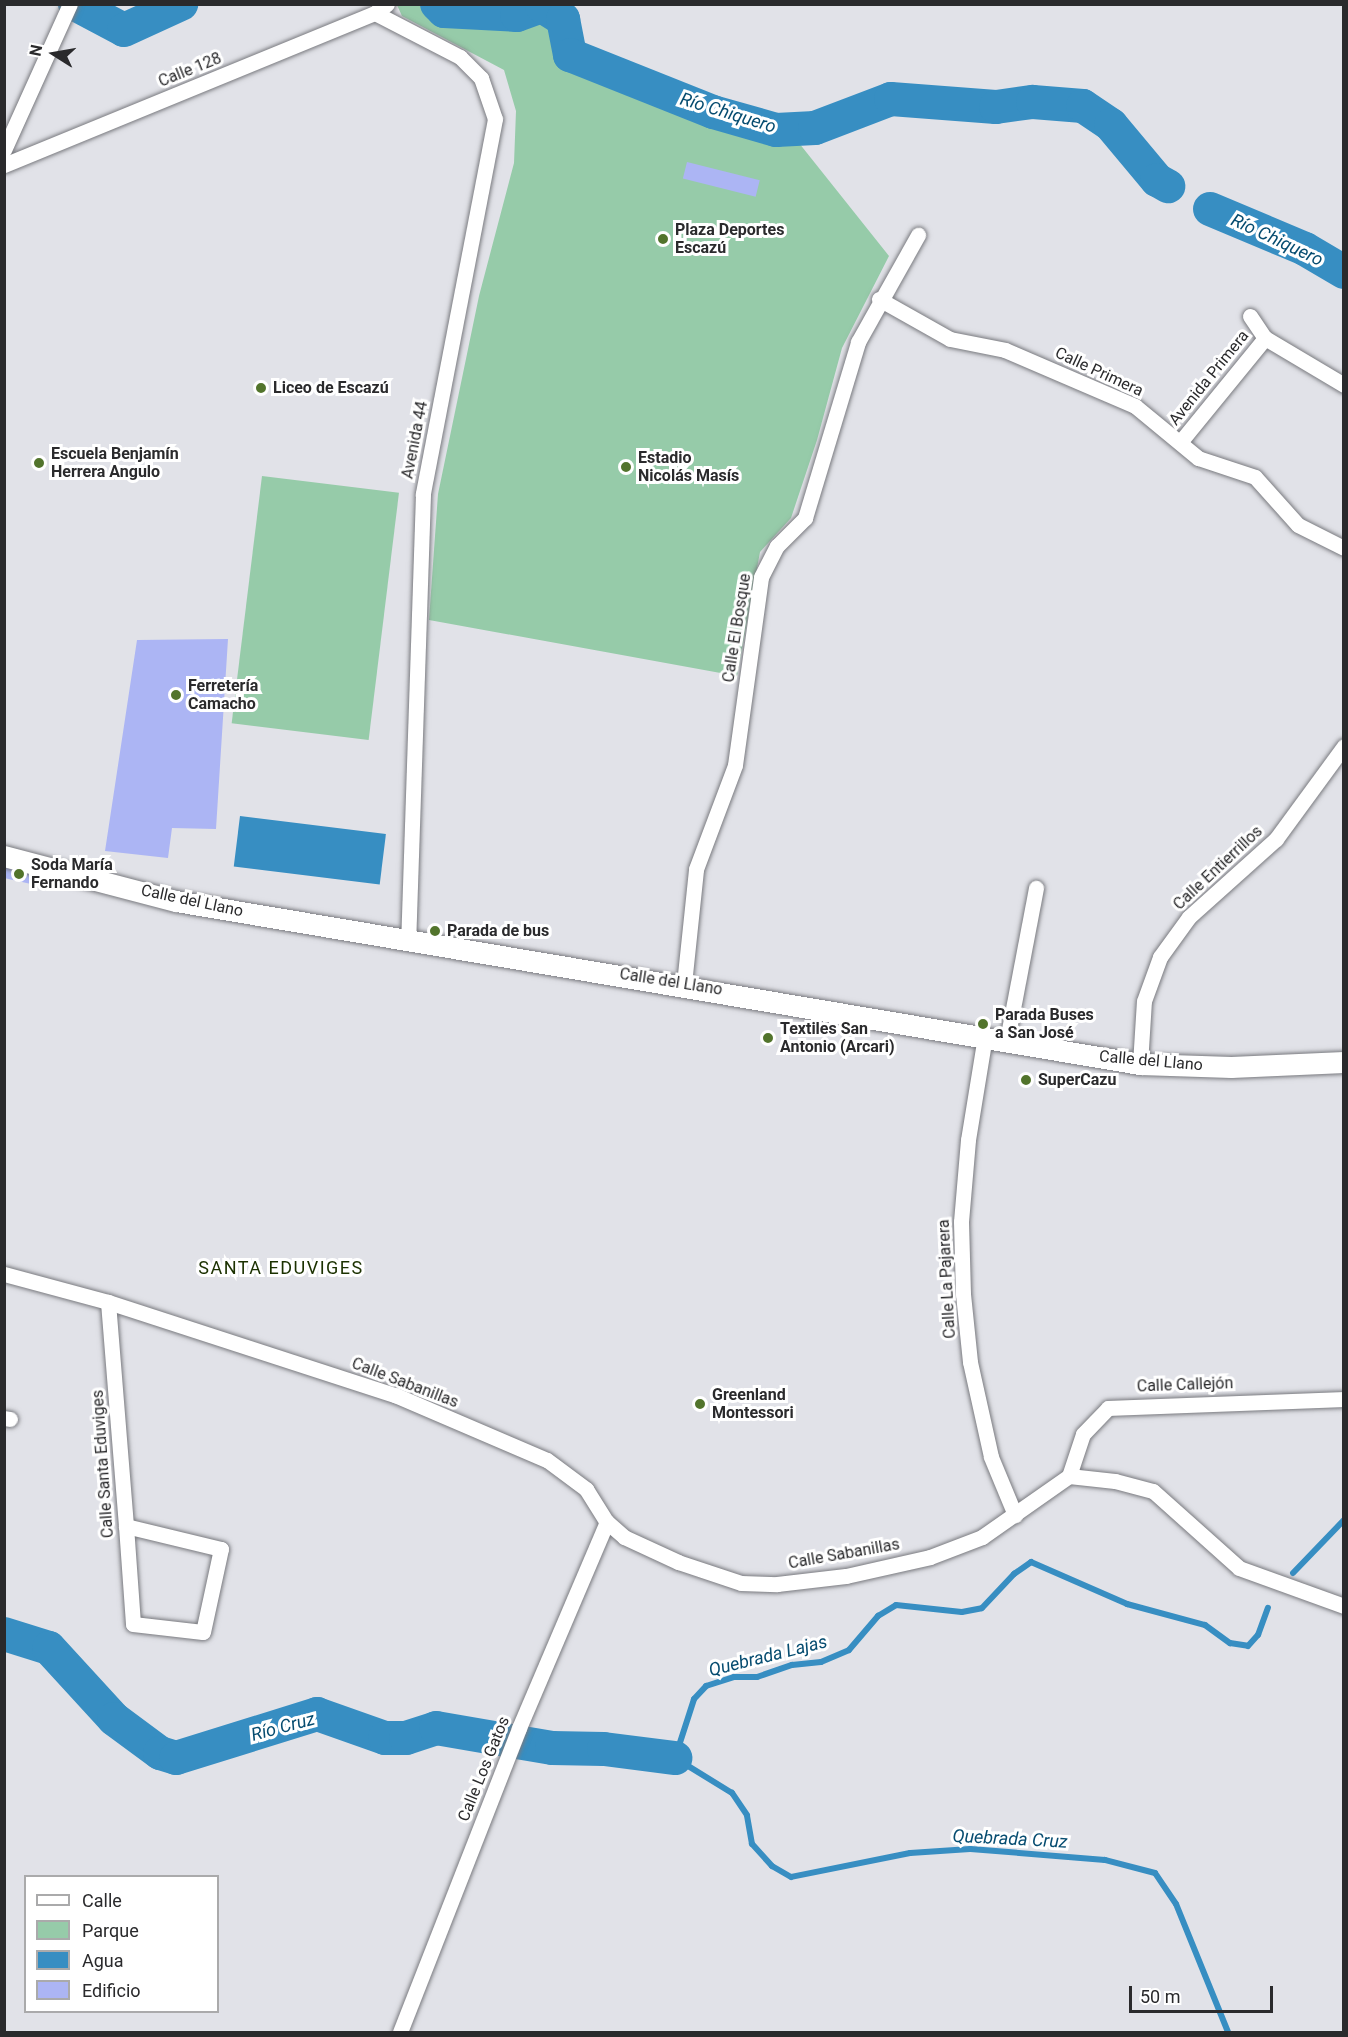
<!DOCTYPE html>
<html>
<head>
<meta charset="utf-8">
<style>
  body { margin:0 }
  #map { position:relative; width:1348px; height:2037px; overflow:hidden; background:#e1e2e8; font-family:Roboto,sans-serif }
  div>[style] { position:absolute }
  .green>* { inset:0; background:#96cba9; transform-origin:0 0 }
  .water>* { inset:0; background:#378ec2; transform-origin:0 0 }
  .stream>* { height:6px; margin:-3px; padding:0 3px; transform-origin:3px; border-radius:3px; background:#378ec2 }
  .river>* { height:34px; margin:-17px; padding:0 17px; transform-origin:17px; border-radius:17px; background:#378ec2 }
  .building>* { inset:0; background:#acb5f4; transform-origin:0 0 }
  .roads { filter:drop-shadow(0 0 2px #797a7f) drop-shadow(0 0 2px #797a7f) }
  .minor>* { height:15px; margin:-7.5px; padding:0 7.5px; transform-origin:7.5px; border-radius:7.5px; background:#fff }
  .secondary>* { height:21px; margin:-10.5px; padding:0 10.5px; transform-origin:10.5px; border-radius:10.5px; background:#fff }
  .dots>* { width:16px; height:16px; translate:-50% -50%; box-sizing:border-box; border:3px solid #fff; border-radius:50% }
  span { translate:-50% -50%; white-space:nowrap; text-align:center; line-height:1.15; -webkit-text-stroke:6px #fff; paint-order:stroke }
  .street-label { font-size:16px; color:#2a2a2c }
  .poi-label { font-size:16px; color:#2a2a2c; font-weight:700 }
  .left { translate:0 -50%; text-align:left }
  .water-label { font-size:18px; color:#064c70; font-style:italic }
  .neighbourhood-label { font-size:18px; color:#1b3100; letter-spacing:1.5px }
  .frame { position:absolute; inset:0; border:6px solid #2a2a2c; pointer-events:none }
  .legend { position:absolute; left:24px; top:1875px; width:195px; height:138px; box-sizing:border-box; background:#fff; border:2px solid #aaaaab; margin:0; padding:8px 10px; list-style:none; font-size:18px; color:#2a2a2c }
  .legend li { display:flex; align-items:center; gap:12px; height:30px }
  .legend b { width:30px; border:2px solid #aaaaab }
  .north { position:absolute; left:24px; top:24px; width:60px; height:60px; -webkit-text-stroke:4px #fff; paint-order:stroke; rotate:281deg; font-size:16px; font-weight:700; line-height:24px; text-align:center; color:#2a2a2c }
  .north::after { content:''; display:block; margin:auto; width:21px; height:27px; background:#2a2a2c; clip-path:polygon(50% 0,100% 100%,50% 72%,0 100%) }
  .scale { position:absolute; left:1129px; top:1986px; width:144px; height:27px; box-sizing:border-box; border:3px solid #2a2a2c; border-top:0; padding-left:8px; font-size:18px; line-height:21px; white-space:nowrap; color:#2a2a2c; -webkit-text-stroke:4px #fff; paint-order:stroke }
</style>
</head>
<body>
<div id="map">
  <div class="green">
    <i style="clip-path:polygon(397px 5px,430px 5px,445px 17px,518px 23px,540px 16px,556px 22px,567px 61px,754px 137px,799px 143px,889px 256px,842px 348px,817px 440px,791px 518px,760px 552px,737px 676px,429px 620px,438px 494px,479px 296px,514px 163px,516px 111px,504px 70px,402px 16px)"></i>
    <i style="left:262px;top:476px;width:138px;height:249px;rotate:7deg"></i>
  </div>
  <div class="water">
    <i style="left:240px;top:816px;width:147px;height:51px;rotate:7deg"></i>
  </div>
  <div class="stream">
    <i style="left:517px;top:15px;width:11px;rotate:-85deg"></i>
    <i style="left:1293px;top:1573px;width:74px;rotate:-46.1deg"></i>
    <i style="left:1228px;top:2032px;width:138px;rotate:-112.1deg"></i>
    <i style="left:1176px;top:1904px;width:37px;rotate:-124deg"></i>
    <i style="left:1155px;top:1873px;width:52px;rotate:-165.4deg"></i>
    <i style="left:1105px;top:1860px;width:135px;rotate:-175.3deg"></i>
    <i style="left:970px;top:1849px;width:60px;rotate:176.2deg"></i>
    <i style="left:910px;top:1853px;width:121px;rotate:168.6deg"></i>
    <i style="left:791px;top:1877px;width:22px;rotate:-150deg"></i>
    <i style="left:772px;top:1866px;width:30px;rotate:-132deg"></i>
    <i style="left:752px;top:1844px;width:29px;rotate:-100deg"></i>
    <i style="left:747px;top:1815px;width:27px;rotate:-124deg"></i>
    <i style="left:732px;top:1793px;width:67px;rotate:-148.4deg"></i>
    <i style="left:675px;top:1758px;width:62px;rotate:-72.1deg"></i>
    <i style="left:694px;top:1699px;width:18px;rotate:-47deg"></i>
    <i style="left:706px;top:1686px;width:29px;rotate:-18deg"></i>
    <i style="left:734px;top:1677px;width:23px"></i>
    <i style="left:757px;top:1677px;width:37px;rotate:-19deg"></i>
    <i style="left:792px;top:1665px;width:29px;rotate:-6deg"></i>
    <i style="left:821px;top:1662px;width:30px;rotate:-23deg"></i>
    <i style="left:849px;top:1650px;width:45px;rotate:-49.5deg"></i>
    <i style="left:878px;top:1616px;width:21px;rotate:-31deg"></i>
    <i style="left:896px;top:1605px;width:66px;rotate:6.1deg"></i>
    <i style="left:962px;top:1612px;width:20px;rotate:-11deg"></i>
    <i style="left:982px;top:1608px;width:47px;rotate:-46.7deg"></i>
    <i style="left:1014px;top:1574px;width:21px;rotate:-35deg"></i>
    <i style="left:1031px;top:1562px;width:105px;rotate:23.6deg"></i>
    <i style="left:1127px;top:1604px;width:81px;rotate:15.1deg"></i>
    <i style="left:1205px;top:1625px;width:31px;rotate:36deg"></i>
    <i style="left:1230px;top:1643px;width:18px;rotate:9deg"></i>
    <i style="left:1248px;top:1646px;width:15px;rotate:-48deg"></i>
    <i style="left:1258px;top:1635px;width:29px;rotate:-70deg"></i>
  </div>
  <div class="river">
    <i style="left:75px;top:4px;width:55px;rotate:28deg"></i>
    <i style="left:124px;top:30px;width:63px;rotate:-24.5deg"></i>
    <i style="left:437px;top:4px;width:10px;rotate:45deg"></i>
    <i style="left:444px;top:11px;width:73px;rotate:3.1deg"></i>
    <i style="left:517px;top:15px;width:27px;rotate:-20deg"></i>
    <i style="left:542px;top:6px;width:25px;rotate:32deg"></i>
    <i style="left:563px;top:19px;width:37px;rotate:79deg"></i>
    <i style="left:570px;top:55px;width:154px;rotate:21.7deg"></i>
    <i style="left:713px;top:112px;width:66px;rotate:15.9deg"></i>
    <i style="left:776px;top:130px;width:39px;rotate:-3deg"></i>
    <i style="left:815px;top:128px;width:81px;rotate:-20.9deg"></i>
    <i style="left:891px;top:99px;width:105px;rotate:4.4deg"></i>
    <i style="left:996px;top:107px;width:37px;rotate:-8deg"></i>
    <i style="left:1033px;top:102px;width:50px;rotate:4.6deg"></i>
    <i style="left:1083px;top:106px;width:34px;rotate:34deg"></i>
    <i style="left:1111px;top:125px;width:72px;rotate:50.1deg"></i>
    <i style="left:1157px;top:180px;width:13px;rotate:29deg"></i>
    <i style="left:1210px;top:209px;width:103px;rotate:22.8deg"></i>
    <i style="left:1305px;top:249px;width:45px;rotate:30.5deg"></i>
    <i style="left:4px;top:1634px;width:47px;rotate:17.3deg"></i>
    <i style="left:49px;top:1648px;width:96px;rotate:47.5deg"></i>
    <i style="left:114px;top:1719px;width:57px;rotate:36.5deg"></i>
    <i style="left:160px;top:1753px;width:17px;rotate:17deg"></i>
    <i style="left:176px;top:1758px;width:148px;rotate:-17.3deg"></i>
    <i style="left:317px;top:1714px;width:72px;rotate:19.4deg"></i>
    <i style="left:385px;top:1738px;width:21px"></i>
    <i style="left:406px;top:1738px;width:32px;rotate:-18deg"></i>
    <i style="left:436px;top:1728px;width:118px;rotate:9.8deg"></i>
    <i style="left:552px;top:1748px;width:52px;rotate:1.1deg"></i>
    <i style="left:604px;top:1749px;width:72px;rotate:7.2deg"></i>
  </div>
  <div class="building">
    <i style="left:687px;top:162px;width:75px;height:17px;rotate:14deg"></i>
    <i style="clip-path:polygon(228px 639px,216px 829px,172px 828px,168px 858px,105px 851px,137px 640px)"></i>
    <i style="clip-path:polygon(4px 866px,34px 869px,31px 884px,4px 878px)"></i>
  </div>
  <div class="roads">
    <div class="minor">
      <i style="left:375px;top:13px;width:96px;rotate:27.4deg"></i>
      <i style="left:460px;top:57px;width:30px;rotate:45deg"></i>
      <i style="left:481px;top:78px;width:43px;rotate:71.1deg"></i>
      <i style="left:495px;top:119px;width:382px;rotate:100.9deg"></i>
      <i style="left:423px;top:494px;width:446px;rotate:91.9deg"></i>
      <i style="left:4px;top:150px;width:160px;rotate:-65.7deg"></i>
      <i style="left:4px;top:165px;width:401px;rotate:-22.3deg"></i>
      <i style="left:375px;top:13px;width:15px;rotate:-37deg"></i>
      <i style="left:879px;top:299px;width:81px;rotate:29.4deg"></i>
      <i style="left:950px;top:339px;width:56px;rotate:11.3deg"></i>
      <i style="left:1005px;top:350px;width:142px;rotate:23.3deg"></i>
      <i style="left:1135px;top:406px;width:82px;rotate:39.5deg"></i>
      <i style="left:1198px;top:458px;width:60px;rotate:18.4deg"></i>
      <i style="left:1255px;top:477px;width:64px;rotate:48.1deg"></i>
      <i style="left:1298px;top:525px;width:51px;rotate:26.6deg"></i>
      <i style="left:1250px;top:316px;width:27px;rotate:56deg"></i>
      <i style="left:1265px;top:338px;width:92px;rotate:30.7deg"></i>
      <i style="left:1181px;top:441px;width:133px;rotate:-50.8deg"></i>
      <i style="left:684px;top:984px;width:116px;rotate:-84deg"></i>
      <i style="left:696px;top:869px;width:111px;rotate:-69.4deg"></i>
      <i style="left:735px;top:765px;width:190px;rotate:-82.1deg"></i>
      <i style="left:761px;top:577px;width:35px;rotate:-63deg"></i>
      <i style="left:777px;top:546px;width:40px;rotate:-45deg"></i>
      <i style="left:805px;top:518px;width:184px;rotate:-73.2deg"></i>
      <i style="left:858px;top:342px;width:123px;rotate:-60.7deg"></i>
      <i style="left:985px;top:1036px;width:105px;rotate:99.3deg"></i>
      <i style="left:968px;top:1140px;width:82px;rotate:94.9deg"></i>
      <i style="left:961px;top:1222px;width:72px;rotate:88.4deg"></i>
      <i style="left:963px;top:1294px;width:68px;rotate:84.1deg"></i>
      <i style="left:970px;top:1362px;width:97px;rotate:77.5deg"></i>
      <i style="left:991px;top:1457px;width:63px;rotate:67.5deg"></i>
      <i style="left:1007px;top:1040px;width:155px;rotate:-79.2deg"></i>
      <i style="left:1140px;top:1064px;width:63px;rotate:-86.4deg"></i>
      <i style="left:1144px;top:1001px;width:47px;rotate:-70deg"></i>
      <i style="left:1160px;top:957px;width:49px;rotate:-54.1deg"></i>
      <i style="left:1189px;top:917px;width:117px;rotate:-41.9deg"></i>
      <i style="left:1276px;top:839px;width:115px;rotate:-53.8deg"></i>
      <i style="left:4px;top:1274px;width:108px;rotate:15.1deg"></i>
      <i style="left:108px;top:1302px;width:302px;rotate:18deg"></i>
      <i style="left:395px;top:1395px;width:165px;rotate:23.2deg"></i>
      <i style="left:547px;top:1460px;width:49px;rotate:36.6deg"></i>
      <i style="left:586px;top:1489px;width:39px;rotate:58deg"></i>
      <i style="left:607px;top:1522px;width:23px;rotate:41deg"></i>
      <i style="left:624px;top:1537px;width:60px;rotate:24.8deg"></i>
      <i style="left:678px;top:1562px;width:66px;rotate:18.4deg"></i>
      <i style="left:741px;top:1583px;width:36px;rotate:2deg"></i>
      <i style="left:777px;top:1584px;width:69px;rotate:-6.6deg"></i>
      <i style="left:846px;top:1576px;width:86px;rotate:-12.7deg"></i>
      <i style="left:930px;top:1557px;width:56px;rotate:-21deg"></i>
      <i style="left:982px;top:1537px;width:106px;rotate:-35deg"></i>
      <i style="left:1069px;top:1476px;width:46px;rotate:6.2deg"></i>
      <i style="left:1115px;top:1481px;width:39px;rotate:15deg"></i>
      <i style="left:1153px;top:1491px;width:115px;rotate:41.8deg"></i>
      <i style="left:1239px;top:1568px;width:112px;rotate:19.9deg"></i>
      <i style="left:108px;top:1302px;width:225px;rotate:85.4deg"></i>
      <i style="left:126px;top:1526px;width:98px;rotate:85.9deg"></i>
      <i style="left:133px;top:1624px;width:70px;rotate:6.5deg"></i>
      <i style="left:203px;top:1632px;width:85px;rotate:-77.8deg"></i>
      <i style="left:221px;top:1549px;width:98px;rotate:-166.4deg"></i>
      <i style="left:4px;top:1418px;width:6px;rotate:9deg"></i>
      <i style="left:1069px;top:1476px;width:44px;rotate:-71.6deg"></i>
      <i style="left:1083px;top:1434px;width:36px;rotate:-46deg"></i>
      <i style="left:1108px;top:1408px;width:236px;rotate:-2.2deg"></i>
      <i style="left:400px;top:2032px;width:326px;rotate:-68.6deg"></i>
      <i style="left:519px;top:1728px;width:224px;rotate:-66.9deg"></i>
    </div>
    <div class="secondary">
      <i style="left:4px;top:856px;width:178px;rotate:14.7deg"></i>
      <i style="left:176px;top:901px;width:978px;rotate:9.6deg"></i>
      <i style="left:1140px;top:1064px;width:91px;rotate:1.9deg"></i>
      <i style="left:1231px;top:1067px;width:113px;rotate:-2.5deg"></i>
    </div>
  </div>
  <div class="dots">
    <i style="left:663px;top:239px;background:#52742c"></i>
    <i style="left:261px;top:388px;background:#52742c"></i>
    <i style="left:39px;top:463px;background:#52742c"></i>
    <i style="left:626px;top:467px;background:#52742c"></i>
    <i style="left:176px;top:695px;background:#52742c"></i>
    <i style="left:19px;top:874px;background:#52742c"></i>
    <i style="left:435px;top:931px;background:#52742c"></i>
    <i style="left:983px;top:1024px;background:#52742c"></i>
    <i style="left:768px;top:1038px;background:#52742c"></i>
    <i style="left:1026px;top:1080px;background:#52742c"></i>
    <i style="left:700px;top:1404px;background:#52742c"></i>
  </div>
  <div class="street-label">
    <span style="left:190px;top:70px;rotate:-22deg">Calle 128</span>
    <span style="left:1099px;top:372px;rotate:25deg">Calle Primera</span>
    <span style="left:1209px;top:378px;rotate:-51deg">Avenida Primera</span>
    <span style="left:415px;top:440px;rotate:-79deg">Avenida 44</span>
    <span style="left:737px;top:628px;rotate:-81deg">Calle El Bosque</span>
    <span style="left:1218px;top:868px;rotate:-43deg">Calle Entierrillos</span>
    <span style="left:192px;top:901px;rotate:12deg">Calle del Llano</span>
    <span style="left:671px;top:982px;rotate:9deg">Calle del Llano</span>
    <span style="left:1151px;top:1061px;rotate:5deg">Calle del Llano</span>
    <span style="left:947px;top:1279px;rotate:-93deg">Calle La Pajarera</span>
    <span style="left:405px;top:1383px;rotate:21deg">Calle Sabanillas</span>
    <span style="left:1185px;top:1385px;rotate:-2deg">Calle Callejón</span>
    <span style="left:103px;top:1464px;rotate:-94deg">Calle Santa Eduviges</span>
    <span style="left:844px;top:1554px;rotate:-10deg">Calle Sabanillas</span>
    <span style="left:484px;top:1769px;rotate:-68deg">Calle Los Gatos</span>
  </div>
  <div class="poi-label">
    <span class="left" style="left:675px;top:239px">Plaza Deportes<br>Escazú</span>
    <span class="left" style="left:273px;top:388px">Liceo de Escazú</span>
    <span class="left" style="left:51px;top:463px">Escuela Benjamín<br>Herrera Angulo</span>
    <span class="left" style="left:638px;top:467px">Estadio<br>Nicolás Masís</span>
    <span class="left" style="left:188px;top:695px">Ferretería<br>Camacho</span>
    <span class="left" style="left:31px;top:874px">Soda María<br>Fernando</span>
    <span class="left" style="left:447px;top:931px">Parada de bus</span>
    <span class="left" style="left:995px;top:1024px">Parada Buses<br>a San José</span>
    <span class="left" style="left:780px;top:1038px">Textiles San<br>Antonio (Arcari)</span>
    <span class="left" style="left:1038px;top:1080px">SuperCazu</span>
    <span class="left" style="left:712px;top:1404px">Greenland<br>Montessori</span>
  </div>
  <div class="water-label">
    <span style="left:728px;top:113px;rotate:17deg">Río Chiquero</span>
    <span style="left:1277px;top:240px;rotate:25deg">Río Chiquero</span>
    <span style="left:768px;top:1656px;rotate:-14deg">Quebrada Lajas</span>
    <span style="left:283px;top:1727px;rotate:-15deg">Río Cruz</span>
    <span style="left:1010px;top:1839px;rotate:3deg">Quebrada Cruz</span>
  </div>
  <div class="neighbourhood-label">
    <span style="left:281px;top:1268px">SANTA EDUVIGES</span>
  </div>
  <div class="frame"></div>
  <ul class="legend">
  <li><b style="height:8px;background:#fff"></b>Calle</li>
  <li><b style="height:16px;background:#96cba9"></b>Parque</li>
  <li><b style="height:16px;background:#378ec2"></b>Agua</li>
  <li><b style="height:16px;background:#acb5f4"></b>Edificio</li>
  </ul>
  <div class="north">N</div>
  <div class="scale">50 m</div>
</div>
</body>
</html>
